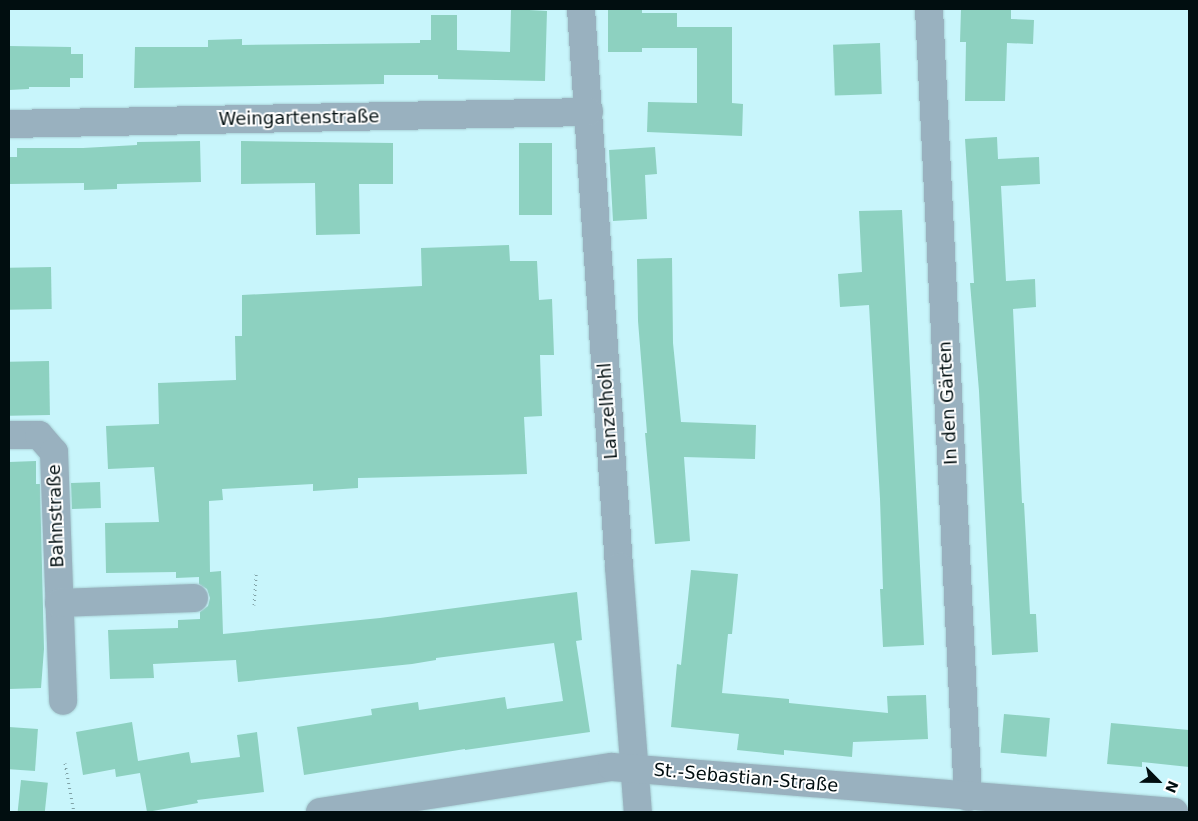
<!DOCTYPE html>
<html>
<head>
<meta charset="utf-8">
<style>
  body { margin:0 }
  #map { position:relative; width:1198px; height:821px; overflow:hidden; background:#c8f5fb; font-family:"DejaVu Sans",sans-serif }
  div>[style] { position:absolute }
  .building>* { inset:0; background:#8dd1c0; transform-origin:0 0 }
  .path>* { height:3px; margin-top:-1.5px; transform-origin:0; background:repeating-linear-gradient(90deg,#80a2a6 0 1px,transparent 0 5px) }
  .roads { filter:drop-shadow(0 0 1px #a8d0d5) drop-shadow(0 0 1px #a8d0d5) }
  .street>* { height:28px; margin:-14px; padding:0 14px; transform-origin:14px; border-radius:14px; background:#99b1bf }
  span { translate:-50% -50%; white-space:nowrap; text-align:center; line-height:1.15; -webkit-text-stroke:4px #fff; paint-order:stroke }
  .street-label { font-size:18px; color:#010e10 }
  .frame { position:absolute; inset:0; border:10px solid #010e10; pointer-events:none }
  .north { position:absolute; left:1133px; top:756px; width:50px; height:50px; -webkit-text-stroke:4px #fff; paint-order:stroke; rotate:113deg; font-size:14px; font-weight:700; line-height:20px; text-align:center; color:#010e10 }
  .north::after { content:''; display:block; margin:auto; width:18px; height:22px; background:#010e10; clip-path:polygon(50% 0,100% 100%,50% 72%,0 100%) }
</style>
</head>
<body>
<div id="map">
  <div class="building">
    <i style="clip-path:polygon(511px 9px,547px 11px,545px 81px,438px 79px,438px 75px,384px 75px,384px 84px,134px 88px,135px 47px,208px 47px,208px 40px,242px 39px,242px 45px,420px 43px,420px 40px,431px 40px,431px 15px,457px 15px,457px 50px,510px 52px)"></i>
    <i style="clip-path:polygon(608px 9px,642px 9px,642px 13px,677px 13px,677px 27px,732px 27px,732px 103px,743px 104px,742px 136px,647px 132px,648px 102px,697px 103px,697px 48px,642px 48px,642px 52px,608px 52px)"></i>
    <i style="clip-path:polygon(961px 9px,1011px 9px,1011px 19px,1034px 20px,1033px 44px,1007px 43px,1005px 101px,965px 101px,966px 42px,960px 42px)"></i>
    <i style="left:880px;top:43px;width:51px;height:47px;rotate:88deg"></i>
    <i style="clip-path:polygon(9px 46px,71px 47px,71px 54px,83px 54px,83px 78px,70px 78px,70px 87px,29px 87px,29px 89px,9px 90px)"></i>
    <i style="clip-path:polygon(997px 137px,998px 159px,1039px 157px,1040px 184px,1001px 186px,1006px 281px,1035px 279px,1036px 307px,1013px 309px,1022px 503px,1024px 503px,1030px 614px,1036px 614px,1038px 652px,992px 655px,979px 391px,970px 283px,974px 283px,965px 139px)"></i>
    <i style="clip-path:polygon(200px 141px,201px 182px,117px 184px,117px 189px,84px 190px,84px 183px,9px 184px,9px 157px,17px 157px,17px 148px,83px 148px,137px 145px,137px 142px)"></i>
    <i style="clip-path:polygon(241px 141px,393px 143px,393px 184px,359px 184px,360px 234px,316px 235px,315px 183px,241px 184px)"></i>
    <i style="left:519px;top:143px;width:33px;height:72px"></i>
    <i style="clip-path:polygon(655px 147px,657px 174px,645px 175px,647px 219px,613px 221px,609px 150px)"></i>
    <i style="clip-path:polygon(902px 210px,924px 645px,883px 647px,880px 589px,883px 589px,880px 499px,869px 305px,840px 307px,838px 274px,862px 272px,859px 211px)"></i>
    <i style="clip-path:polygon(509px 245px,510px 261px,537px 261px,539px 300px,552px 299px,554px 355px,540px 355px,542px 416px,524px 417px,527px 474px,358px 478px,358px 488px,313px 491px,313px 484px,222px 489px,223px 500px,209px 501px,210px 572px,221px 571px,223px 634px,380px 618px,577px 592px,582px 640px,576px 641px,590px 732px,465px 750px,465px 749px,304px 775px,297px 727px,372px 715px,371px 709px,418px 702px,419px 710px,505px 697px,507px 709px,563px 701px,554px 643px,436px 658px,436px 660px,412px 664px,238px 682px,236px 660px,153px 664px,154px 678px,110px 679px,108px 630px,178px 628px,178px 620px,200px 619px,200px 612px,208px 606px,210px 598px,207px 589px,199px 584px,199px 577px,176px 578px,176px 572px,106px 573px,105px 523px,159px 522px,154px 467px,108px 469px,106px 426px,159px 424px,158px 383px,236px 380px,235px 336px,242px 336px,242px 295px,422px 286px,421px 248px)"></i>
    <i style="clip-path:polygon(672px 258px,673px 343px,681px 422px,756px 425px,755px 459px,684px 457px,690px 541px,655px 544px,645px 433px,647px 433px,638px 321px,637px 259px)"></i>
    <i style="left:51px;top:267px;width:42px;height:42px;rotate:89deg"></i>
    <i style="left:49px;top:361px;width:54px;height:40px;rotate:89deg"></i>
    <i style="clip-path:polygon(36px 461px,36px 484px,40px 484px,44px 649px,41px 688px,9px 689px,9px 462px)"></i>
    <i style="left:100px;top:482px;width:26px;height:29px;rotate:88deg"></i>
    <i style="clip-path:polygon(691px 570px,738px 574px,732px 634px,728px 634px,722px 693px,789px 699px,789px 703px,888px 713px,887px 696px,926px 695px,928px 739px,853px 742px,852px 757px,784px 750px,784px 755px,737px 750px,739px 734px,671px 727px,677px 664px,681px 665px)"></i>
    <i style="left:1004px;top:714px;width:46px;height:39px;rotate:5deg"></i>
    <i style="clip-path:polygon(132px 722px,138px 761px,189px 752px,191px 763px,240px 757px,237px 735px,257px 732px,264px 792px,197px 800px,198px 803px,147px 812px,140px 773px,116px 777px,115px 769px,83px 775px,76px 732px)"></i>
    <i style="clip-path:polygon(1111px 723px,1189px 730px,1189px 767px,1142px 762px,1142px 767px,1107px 764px)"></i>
    <i style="left:9px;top:727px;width:29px;height:42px;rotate:4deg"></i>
    <i style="left:21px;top:780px;width:27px;height:32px;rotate:6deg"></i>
  </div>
  <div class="path">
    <i style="left:254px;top:605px;width:32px;rotate:-86deg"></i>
    <i style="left:65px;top:763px;width:50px;rotate:79.6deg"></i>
  </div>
  <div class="roads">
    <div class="street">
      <i style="left:581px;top:9px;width:559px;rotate:86.1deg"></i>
      <i style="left:619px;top:567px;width:246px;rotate:85.6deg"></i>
      <i style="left:929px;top:9px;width:789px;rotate:87.17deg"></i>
      <i style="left:9px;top:124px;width:580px;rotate:-1.19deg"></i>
      <i style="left:9px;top:435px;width:30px"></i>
      <i style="left:39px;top:435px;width:23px;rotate:49deg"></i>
      <i style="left:54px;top:452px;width:249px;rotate:87.9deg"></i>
      <i style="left:59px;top:603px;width:135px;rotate:-2.1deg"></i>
      <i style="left:320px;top:812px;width:295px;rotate:-8.8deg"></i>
      <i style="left:612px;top:767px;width:564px;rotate:4.58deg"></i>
    </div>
  </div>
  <div class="street-label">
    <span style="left:299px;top:118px;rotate:-1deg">Weingartenstraße</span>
    <span style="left:948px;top:403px;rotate:-93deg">In den Gärten</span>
    <span style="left:608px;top:411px;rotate:-94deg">Lanzelhohl</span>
    <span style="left:56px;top:516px;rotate:-92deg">Bahnstraße</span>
    <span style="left:746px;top:778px;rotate:5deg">St.-Sebastian-Straße</span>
  </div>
  <div class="frame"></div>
  <div class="north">N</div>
</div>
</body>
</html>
